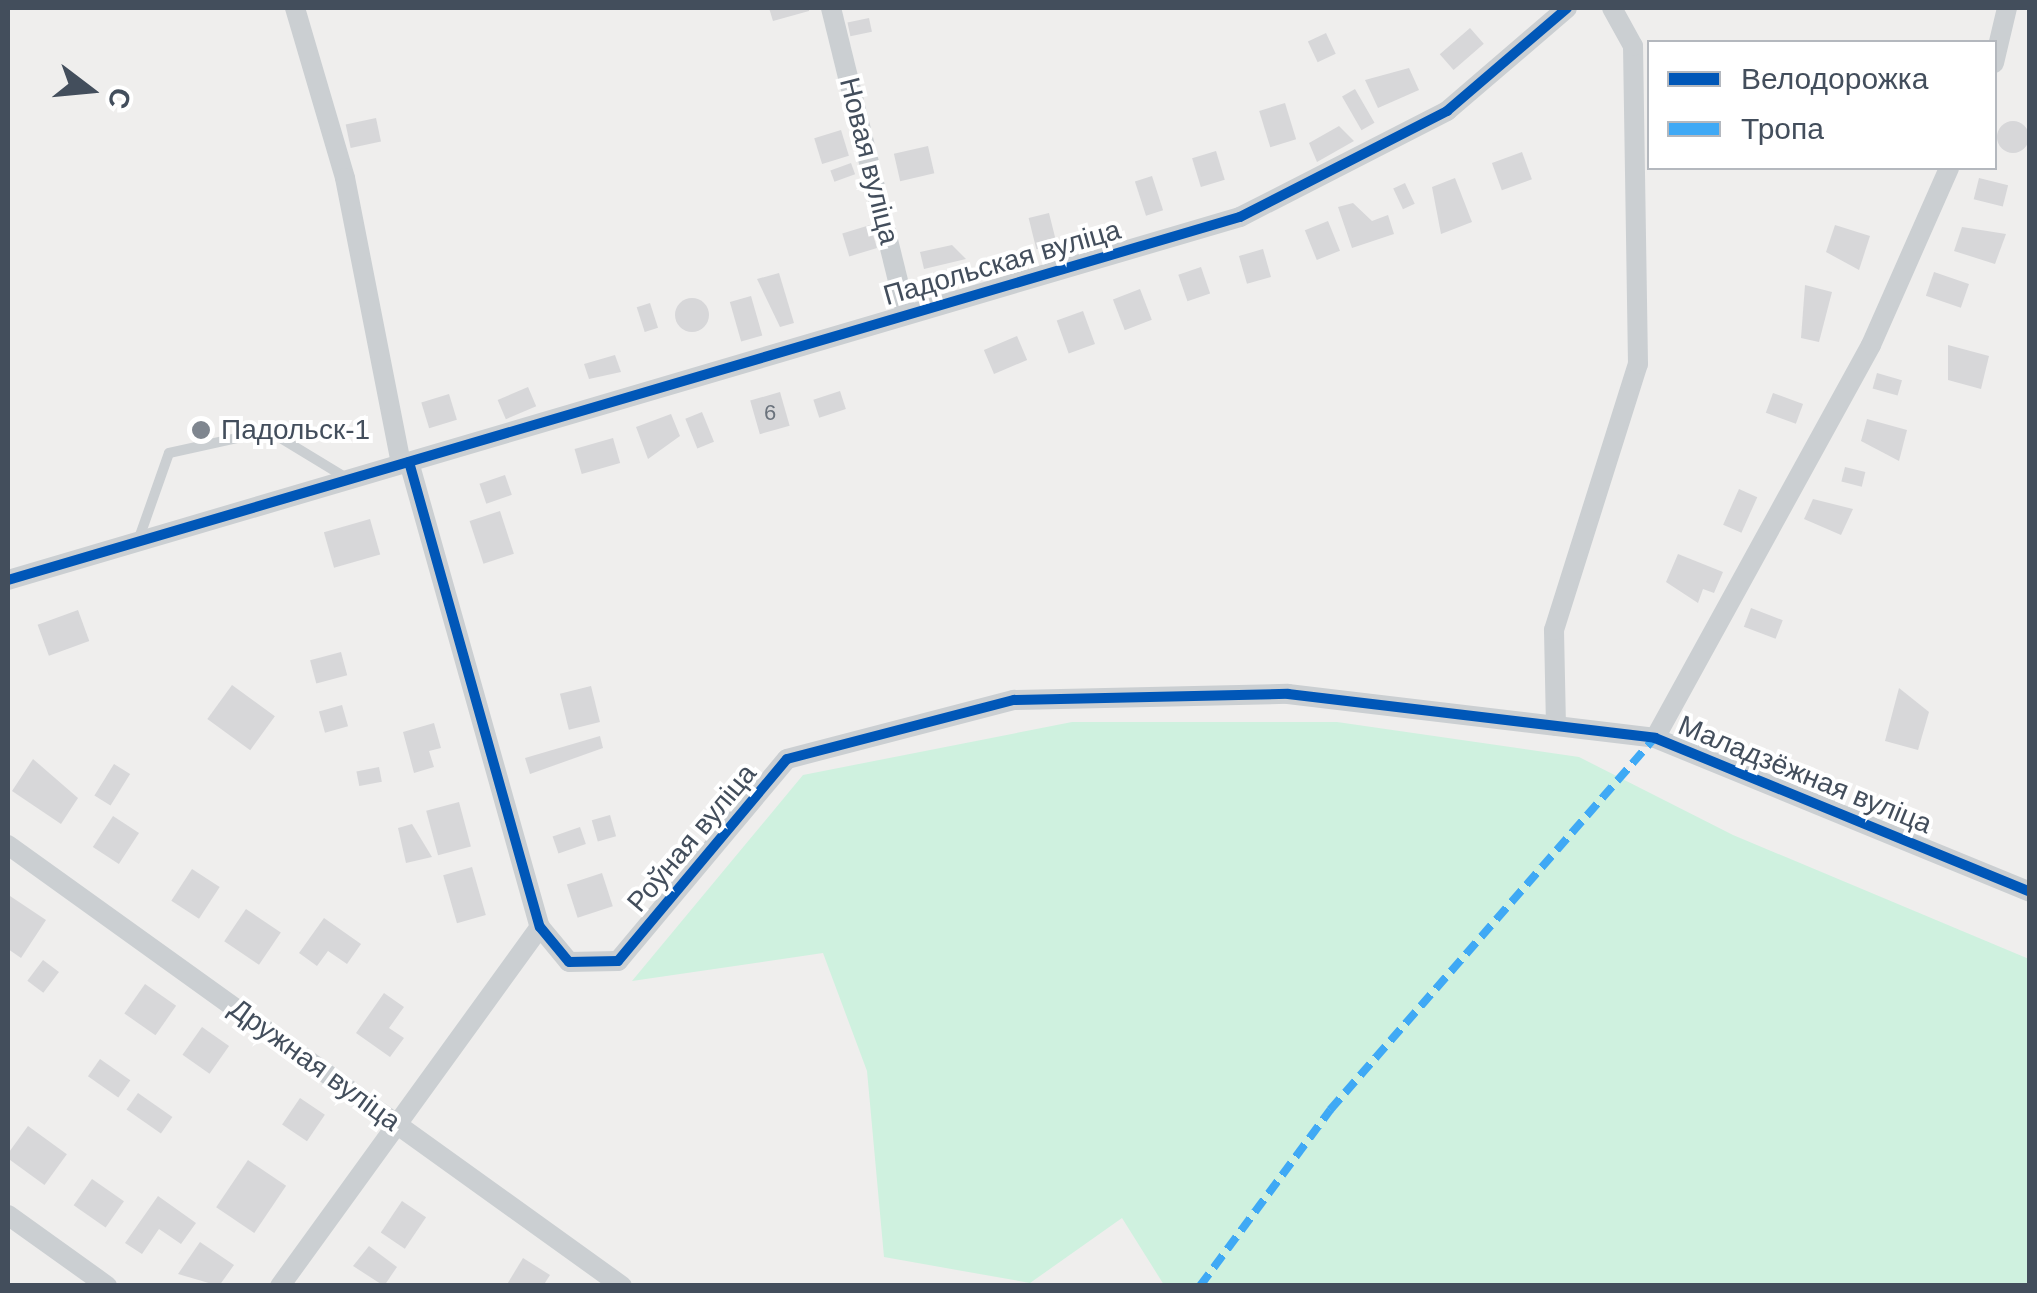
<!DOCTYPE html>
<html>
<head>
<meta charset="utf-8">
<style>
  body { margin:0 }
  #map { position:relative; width:2037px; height:1293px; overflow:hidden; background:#efeeed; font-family:Arial,sans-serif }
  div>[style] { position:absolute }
  .green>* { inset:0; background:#cff1df }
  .building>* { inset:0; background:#d7d7d9; transform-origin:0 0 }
  .round { border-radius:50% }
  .lane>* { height:10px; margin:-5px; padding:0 5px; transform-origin:5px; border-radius:5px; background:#cbcfd2 }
  .street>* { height:20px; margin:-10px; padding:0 10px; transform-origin:10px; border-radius:10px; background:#cbcfd2 }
  .quiet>* { height:8px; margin-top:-4px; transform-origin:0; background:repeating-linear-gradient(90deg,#3fa9f5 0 15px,transparent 0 23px) }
  .cycleway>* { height:10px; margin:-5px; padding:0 5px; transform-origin:5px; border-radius:5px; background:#0057b8 }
  .dots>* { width:28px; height:28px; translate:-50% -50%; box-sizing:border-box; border:5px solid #fff; border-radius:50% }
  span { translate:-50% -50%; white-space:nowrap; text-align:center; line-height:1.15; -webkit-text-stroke:8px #fff; paint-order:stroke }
  .number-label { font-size:22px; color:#6a727c }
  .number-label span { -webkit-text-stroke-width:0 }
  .street-label { font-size:28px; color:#434e5c }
  .poi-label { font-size:28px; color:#434e5c }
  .left { translate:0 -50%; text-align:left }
  .frame { position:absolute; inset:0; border:10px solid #434e5c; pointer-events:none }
  .legend { position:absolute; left:1647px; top:40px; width:350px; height:130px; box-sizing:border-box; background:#fff; border:2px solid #b4b8be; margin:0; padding:12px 18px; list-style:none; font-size:30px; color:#434e5c }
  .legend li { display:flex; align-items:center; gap:20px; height:50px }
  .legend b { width:50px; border:2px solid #b4b8be }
  .north { position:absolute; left:40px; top:40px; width:100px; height:100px; -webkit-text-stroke:8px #fff; paint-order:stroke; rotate:106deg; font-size:28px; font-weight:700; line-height:40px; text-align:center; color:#434e5c }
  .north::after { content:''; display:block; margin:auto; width:35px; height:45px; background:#434e5c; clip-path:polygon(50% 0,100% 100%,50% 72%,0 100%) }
</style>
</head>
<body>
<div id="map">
  <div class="green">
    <i style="clip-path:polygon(1072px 722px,1337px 722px,1579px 757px,1733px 835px,2029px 959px,2029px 1285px,1164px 1285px,1122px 1218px,1030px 1283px,884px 1257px,867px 1071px,823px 953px,632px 981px,803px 775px)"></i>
  </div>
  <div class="building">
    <i style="clip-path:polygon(769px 8px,809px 8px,809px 11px,773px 21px)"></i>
    <i style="left:869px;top:18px;width:14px;height:22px;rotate:78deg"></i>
    <i style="left:1470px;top:28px;width:21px;height:40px;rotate:49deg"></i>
    <i style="left:1326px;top:33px;width:23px;height:20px;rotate:65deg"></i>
    <i style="clip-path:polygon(1409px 68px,1419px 90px,1378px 108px,1365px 80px)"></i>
    <i style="left:1355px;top:89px;width:39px;height:15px;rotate:60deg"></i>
    <i style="left:1285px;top:103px;width:38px;height:27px;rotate:73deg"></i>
    <i style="left:376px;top:118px;width:24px;height:31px;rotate:78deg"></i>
    <i class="round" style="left:1997px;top:121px;width:32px;height:32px"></i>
    <i style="clip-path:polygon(1339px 126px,1354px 141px,1317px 162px,1309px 143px)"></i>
    <i style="left:841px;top:130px;width:27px;height:28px;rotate:73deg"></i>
    <i style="left:928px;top:146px;width:28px;height:35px;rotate:77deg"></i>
    <i style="left:1216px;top:151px;width:30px;height:25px;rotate:73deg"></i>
    <i style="left:1522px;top:152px;width:29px;height:32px;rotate:70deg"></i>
    <i style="left:851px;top:163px;width:12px;height:22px;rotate:70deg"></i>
    <i style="left:1152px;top:176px;width:36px;height:18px;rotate:72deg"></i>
    <i style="clip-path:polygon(1455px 178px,1472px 222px,1441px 234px,1432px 187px)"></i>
    <i style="left:1979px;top:178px;width:30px;height:22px;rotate:14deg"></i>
    <i style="left:1405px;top:183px;width:23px;height:13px;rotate:65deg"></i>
    <i style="clip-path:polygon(1353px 203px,1372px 221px,1388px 215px,1394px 234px,1352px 248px,1338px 207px)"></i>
    <i style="left:1049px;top:213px;width:32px;height:21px;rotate:76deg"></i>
    <i style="left:1328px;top:221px;width:32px;height:25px;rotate:68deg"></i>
    <i style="left:870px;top:225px;width:24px;height:29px;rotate:73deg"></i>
    <i style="clip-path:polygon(1835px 225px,1870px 236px,1859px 270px,1826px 252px)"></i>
    <i style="clip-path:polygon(1962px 227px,2006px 234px,1995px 264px,1954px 251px)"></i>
    <i style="clip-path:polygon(952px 245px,966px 259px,924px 269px,920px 252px)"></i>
    <i style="left:1263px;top:249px;width:29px;height:25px;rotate:74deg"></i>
    <i style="left:1201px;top:267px;width:28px;height:24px;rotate:71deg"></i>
    <i style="left:1934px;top:272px;width:37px;height:25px;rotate:19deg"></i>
    <i style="clip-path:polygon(779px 273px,794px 323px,780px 327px,757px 279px)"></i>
    <i style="clip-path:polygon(1805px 285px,1832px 292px,1819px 342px,1801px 338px)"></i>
    <i style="left:1140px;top:289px;width:33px;height:29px;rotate:69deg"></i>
    <i style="left:751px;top:296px;width:41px;height:22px;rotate:74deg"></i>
    <i class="round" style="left:675px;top:298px;width:34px;height:34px"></i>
    <i style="left:650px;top:303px;width:26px;height:14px;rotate:72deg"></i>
    <i style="left:1083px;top:311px;width:35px;height:28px;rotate:70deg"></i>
    <i style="left:1017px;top:336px;width:26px;height:36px;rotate:67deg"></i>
    <i style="clip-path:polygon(1948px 345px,1989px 356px,1981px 389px,1948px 380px)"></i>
    <i style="clip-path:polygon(615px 355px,621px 372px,589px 379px,584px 364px)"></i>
    <i style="left:1877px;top:373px;width:26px;height:16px;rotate:16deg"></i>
    <i style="left:528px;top:387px;width:21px;height:33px;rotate:67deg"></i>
    <i style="left:840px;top:391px;width:19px;height:28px;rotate:72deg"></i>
    <i style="left:780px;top:392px;width:35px;height:31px;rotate:74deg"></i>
    <i style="left:1773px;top:393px;width:32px;height:21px;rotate:20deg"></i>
    <i style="left:449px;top:394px;width:27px;height:29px;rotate:73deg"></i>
    <i style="left:702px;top:412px;width:32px;height:18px;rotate:68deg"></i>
    <i style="clip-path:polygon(671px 414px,680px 436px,648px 459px,636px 427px)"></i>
    <i style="clip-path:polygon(1867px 419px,1907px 430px,1899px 461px,1861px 441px)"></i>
    <i style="left:613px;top:438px;width:26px;height:40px;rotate:74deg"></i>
    <i style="left:1845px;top:467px;width:21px;height:15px;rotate:14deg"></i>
    <i style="left:505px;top:475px;width:21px;height:27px;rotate:71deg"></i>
    <i style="left:1739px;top:489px;width:20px;height:39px;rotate:24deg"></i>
    <i style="clip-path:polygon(1813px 499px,1853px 509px,1841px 535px,1804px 519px)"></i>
    <i style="left:500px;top:511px;width:45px;height:32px;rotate:72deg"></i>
    <i style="left:370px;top:519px;width:37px;height:48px;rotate:74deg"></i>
    <i style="clip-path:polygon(1678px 554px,1723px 572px,1714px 593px,1703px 589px,1698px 603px,1666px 582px)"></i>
    <i style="left:1751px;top:608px;width:34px;height:20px;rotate:21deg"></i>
    <i style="left:78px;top:610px;width:33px;height:43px;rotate:70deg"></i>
    <i style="left:341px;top:652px;width:24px;height:32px;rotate:75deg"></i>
    <i style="left:232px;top:685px;width:53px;height:42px;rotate:36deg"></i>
    <i style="left:591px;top:686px;width:37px;height:32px;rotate:76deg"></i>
    <i style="clip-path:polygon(1899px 688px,1929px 712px,1918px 750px,1885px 741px)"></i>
    <i style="left:342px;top:705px;width:22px;height:24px;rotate:74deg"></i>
    <i style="clip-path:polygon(434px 723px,441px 748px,429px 751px,434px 767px,414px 773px,403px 732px)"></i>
    <i style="clip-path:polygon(600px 736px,603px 748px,530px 774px,525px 758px)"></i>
    <i style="clip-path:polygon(33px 759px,78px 798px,61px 824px,12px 791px)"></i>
    <i style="left:114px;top:764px;width:19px;height:37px;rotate:32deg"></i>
    <i style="left:379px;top:767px;width:15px;height:23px;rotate:79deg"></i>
    <i style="left:459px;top:802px;width:46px;height:34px;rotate:75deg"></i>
    <i style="left:610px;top:815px;width:22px;height:19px;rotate:74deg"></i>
    <i style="left:113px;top:816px;width:31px;height:37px;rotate:33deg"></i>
    <i style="clip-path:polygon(412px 824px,432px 857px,406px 863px,398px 828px)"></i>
    <i style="left:580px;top:827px;width:18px;height:29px;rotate:71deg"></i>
    <i style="left:472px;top:867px;width:50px;height:30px;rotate:74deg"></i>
    <i style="left:192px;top:869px;width:33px;height:38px;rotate:33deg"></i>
    <i style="left:602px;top:873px;width:35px;height:37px;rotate:72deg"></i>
    <i style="clip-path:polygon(10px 896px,46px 920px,21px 958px,8px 949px)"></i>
    <i style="left:246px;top:909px;width:42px;height:39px;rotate:34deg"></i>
    <i style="clip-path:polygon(324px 918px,361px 944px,347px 964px,328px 951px,317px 966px,299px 953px)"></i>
    <i style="left:43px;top:960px;width:20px;height:26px;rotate:37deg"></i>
    <i style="left:145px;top:984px;width:38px;height:36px;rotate:35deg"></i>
    <i style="clip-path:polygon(384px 993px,404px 1007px,389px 1028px,404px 1038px,390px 1057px,356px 1033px)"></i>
    <i style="left:202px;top:1027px;width:33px;height:34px;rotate:35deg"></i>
    <i style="left:100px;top:1059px;width:37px;height:21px;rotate:35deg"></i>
    <i style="left:138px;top:1093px;width:42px;height:20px;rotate:35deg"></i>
    <i style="left:300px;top:1098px;width:30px;height:32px;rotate:34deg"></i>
    <i style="left:28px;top:1126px;width:48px;height:38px;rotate:36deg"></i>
    <i style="left:248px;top:1160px;width:46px;height:57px;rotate:34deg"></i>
    <i style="left:92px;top:1179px;width:39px;height:32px;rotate:35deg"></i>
    <i style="clip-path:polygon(158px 1196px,196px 1223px,181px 1244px,159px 1229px,142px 1254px,125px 1243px)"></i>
    <i style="left:402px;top:1201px;width:29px;height:38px;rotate:34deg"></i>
    <i style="clip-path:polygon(200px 1242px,234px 1265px,219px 1286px,178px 1274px)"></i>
    <i style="clip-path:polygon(369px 1246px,397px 1267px,384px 1286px,353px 1266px)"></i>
    <i style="clip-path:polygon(523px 1258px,550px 1275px,543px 1286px,506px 1286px)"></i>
  </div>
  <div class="lane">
    <i style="left:138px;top:541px;width:93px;rotate:-70.6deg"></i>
    <i style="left:169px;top:453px;width:102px;rotate:-12.4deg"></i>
    <i style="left:269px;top:431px;width:92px;rotate:31.3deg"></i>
  </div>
  <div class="street">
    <i style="left:295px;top:8px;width:177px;rotate:73.6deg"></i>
    <i style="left:345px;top:178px;width:291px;rotate:78.9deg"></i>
    <i style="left:831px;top:8px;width:315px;rotate:76.2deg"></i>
    <i style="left:1994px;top:63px;width:57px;rotate:-76.7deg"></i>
    <i style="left:409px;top:462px;width:483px;rotate:74.3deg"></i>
    <i style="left:540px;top:927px;width:45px;rotate:50.4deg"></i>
    <i style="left:569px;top:962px;width:49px;rotate:-1.2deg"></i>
    <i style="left:618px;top:961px;width:263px;rotate:-50.1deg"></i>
    <i style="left:787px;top:759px;width:235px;rotate:-14.6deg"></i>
    <i style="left:1014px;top:700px;width:274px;rotate:-1.3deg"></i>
    <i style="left:1288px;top:694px;width:370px;rotate:6.8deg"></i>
    <i style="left:1655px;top:738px;width:405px;rotate:22.3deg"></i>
    <i style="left:8px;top:580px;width:1284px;rotate:-16.42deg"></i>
    <i style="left:1240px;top:217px;width:233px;rotate:-27.1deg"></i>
    <i style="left:1447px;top:111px;width:158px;rotate:-40.6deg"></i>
    <i style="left:1556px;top:726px;width:96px;rotate:-91.2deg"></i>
    <i style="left:1554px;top:630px;width:279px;rotate:-72.5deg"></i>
    <i style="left:1638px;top:364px;width:318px;rotate:-90.9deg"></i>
    <i style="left:1633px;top:46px;width:43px;rotate:-118.9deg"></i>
    <i style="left:1655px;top:738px;width:448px;rotate:-61.2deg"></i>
    <i style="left:1871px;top:345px;width:193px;rotate:-66.2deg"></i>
    <i style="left:8px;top:845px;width:756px;rotate:35.69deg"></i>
    <i style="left:8px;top:1215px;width:122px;rotate:35.6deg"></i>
    <i style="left:280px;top:1286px;width:443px;rotate:-54.1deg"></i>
  </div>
  <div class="quiet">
    <i style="left:1200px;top:1286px;width:219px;rotate:-53.5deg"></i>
    <i style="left:1330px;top:1110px;width:494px;rotate:-48.9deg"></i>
  </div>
  <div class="cycleway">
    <i style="left:409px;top:462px;width:483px;rotate:74.3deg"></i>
    <i style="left:540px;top:927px;width:45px;rotate:50.4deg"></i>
    <i style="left:569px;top:962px;width:49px;rotate:-1.2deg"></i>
    <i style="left:618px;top:961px;width:263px;rotate:-50.1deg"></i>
    <i style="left:787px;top:759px;width:235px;rotate:-14.6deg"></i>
    <i style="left:1014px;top:700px;width:274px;rotate:-1.3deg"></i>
    <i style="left:1288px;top:694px;width:370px;rotate:6.8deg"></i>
    <i style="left:1655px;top:738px;width:405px;rotate:22.3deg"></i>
    <i style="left:8px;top:580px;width:1284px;rotate:-16.42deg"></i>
    <i style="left:1240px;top:217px;width:233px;rotate:-27.1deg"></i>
    <i style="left:1447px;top:111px;width:158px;rotate:-40.6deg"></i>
  </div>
  <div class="dots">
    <i style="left:201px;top:430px;background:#7f868f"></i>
  </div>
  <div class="number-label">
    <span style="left:770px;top:413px">6</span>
  </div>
  <div class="street-label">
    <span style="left:869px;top:161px;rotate:76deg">Новая вуліца</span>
    <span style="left:1002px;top:263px;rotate:-16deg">Падольская вуліца</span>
    <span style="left:1805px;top:775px;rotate:22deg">Маладзёжная вуліца</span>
    <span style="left:692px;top:838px;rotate:-50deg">Роўная вуліца</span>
    <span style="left:315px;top:1065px;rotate:36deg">Дружная вуліца</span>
  </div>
  <div class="poi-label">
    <span class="left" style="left:221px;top:430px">Падольск-1</span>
  </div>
  <div class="frame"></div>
  <ul class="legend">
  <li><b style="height:12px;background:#0057b8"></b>Велодорожка</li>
  <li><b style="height:12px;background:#3fa9f5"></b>Тропа</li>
  </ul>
  <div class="north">С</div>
</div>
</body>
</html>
